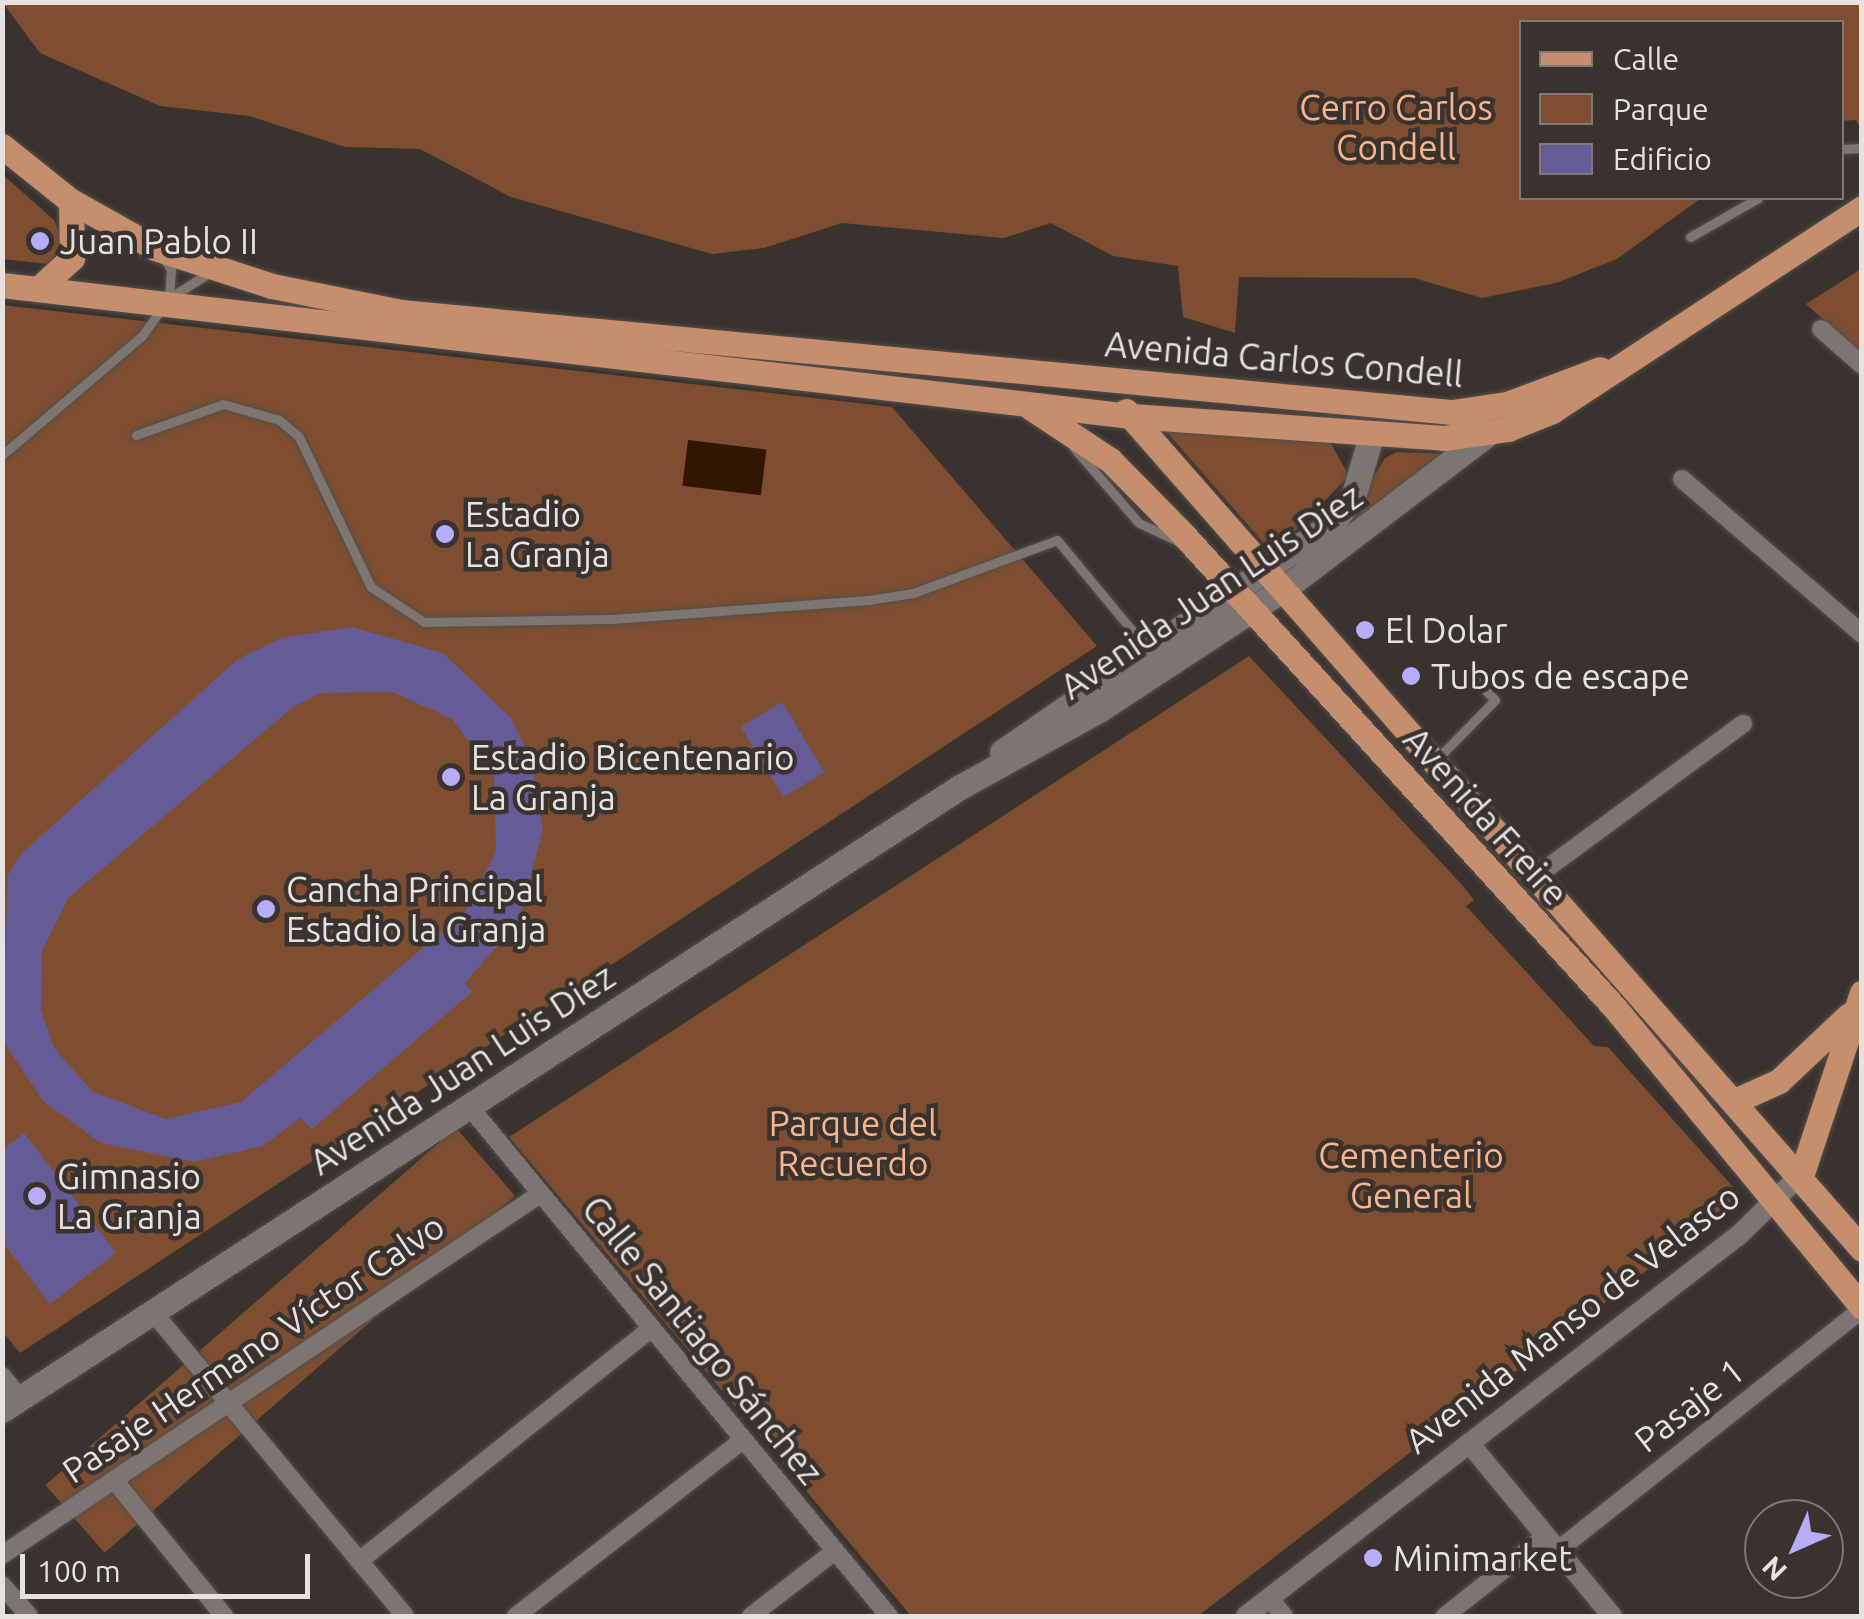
<!DOCTYPE html>
<html>
<head>
<meta charset="utf-8">
<style>
  body { margin:0 }
  #map { position:relative; width:1864px; height:1619px; overflow:hidden; background:#39322f; font-family:Ubuntu,sans-serif }
  div>[style] { position:absolute }
  .green>* { inset:0; background:#7f4e30; transform-origin:0 0 }
  .water>* { inset:0; background:#321502; transform-origin:0 0 }
  .building>* { inset:0; background:#655c97; transform-origin:0 0 }
  .roads { filter:drop-shadow(0 0 2px #544e4b) drop-shadow(0 0 2px #544e4b) }
  .service>* { height:9px; margin:-4.5px; padding:0 4.5px; transform-origin:4.5px; border-radius:4.5px; background:#7d7571 }
  .minor>* { height:18px; margin:-9px; padding:0 9px; transform-origin:9px; border-radius:9px; background:#7d7571 }
  .tertiary>* { height:20px; margin:-10px; padding:0 10px; transform-origin:10px; border-radius:10px; background:#7d7571 }
  .secondary>* { height:25px; margin:-12.5px; padding:0 12.5px; transform-origin:12.5px; border-radius:12.5px; background:#7d7571 }
  .primary>* { height:25px; margin:-12.5px; padding:0 12.5px; transform-origin:12.5px; border-radius:12.5px; background:#c68e6c }
  .dots>* { width:28px; height:28px; translate:-50% -50%; box-sizing:border-box; border:5px solid #39322f; border-radius:50% }
  span { translate:-50% -50%; white-space:nowrap; text-align:center; line-height:1.15; -webkit-text-stroke:9px #39322f; paint-order:stroke }
  .park-label { font-size:35px; color:#fab48b }
  .poi-label { font-size:35px; color:#e7e2e0 }
  .left { translate:0 -50%; text-align:left }
  .street-label { font-size:35px; color:#e7e2e0 }
  .frame { position:absolute; inset:0; border:5px solid #e7e2e0; pointer-events:none }
  .legend { position:absolute; left:1519px; top:20px; width:325px; height:180px; box-sizing:border-box; background:#39322f; border:2px solid #7f7876; margin:0; padding:12px 18px; list-style:none; font-size:30px; color:#e7e2e0 }
  .legend li { display:flex; align-items:center; gap:20px; height:50px }
  .legend b { width:50px; border:2px solid #7f7876 }
  .north { position:absolute; left:1744px; top:1499px; width:100px; height:100px; box-sizing:border-box; background:#39322f; border:2px solid #7f7876; border-radius:50%; rotate:225deg; font-size:28px; font-weight:700; line-height:40px; text-align:center; color:#e7e2e0 }
  .north::after { content:''; display:block; margin:auto; width:35px; height:45px; background:#b6acf8; clip-path:polygon(50% 0,100% 100%,50% 72%,0 100%) }
  .scale { position:absolute; left:20px; top:1554px; width:290px; height:45px; box-sizing:border-box; border:5px solid #e7e2e0; border-top:0; padding-left:12px; font-size:30px; line-height:35px; white-space:nowrap; color:#e7e2e0; -webkit-text-stroke:8px #39322f; paint-order:stroke }
</style>
</head>
<body>
<div id="map">
  <div class="green">
    <i style="clip-path:polygon(3px 3px,1861px 3px,1861px 130px,1856px 120px,1842px 121px,1842px 22px,1522px 22px,1522px 198px,1701px 198px,1617px 259px,1556px 283px,1482px 298px,1414px 278px,1239px 277px,1235px 333px,1183px 317px,1178px 266px,1113px 256px,1051px 223px,1004px 238px,842px 223px,764px 248px,712px 254px,511px 197px,420px 149px,345px 147px,249px 116px,160px 106px,40px 53px)"></i>
    <i style="clip-path:polygon(2px 174px,54px 220px,65px 245px,47px 264px,3px 259px)"></i>
    <i style="clip-path:polygon(1861px 269px,1861px 353px,1806px 304px)"></i>
    <i style="clip-path:polygon(2px 305px,892px 407px,1097px 646px,20px 1353px,2px 1331px)"></i>
    <i style="clip-path:polygon(1165px 430px,1329px 440px,1349px 476px,1282px 544px,1267px 547px)"></i>
    <i style="clip-path:polygon(1397px 452px,1446px 454px,1335px 542px,1385px 458px)"></i>
    <i style="clip-path:polygon(1249px 656px,1463px 886px,1474px 900px,1466px 906px,1594px 1046px,1608px 1047px,1742px 1197px,1198px 1616px,911px 1616px,509px 1137px)"></i>
    <i style="left:456px;top:1128px;width:90px;height:544px;rotate:49deg"></i>
  </div>
  <div class="water">
    <i style="left:688px;top:440px;width:79px;height:46px;rotate:7deg"></i>
  </div>
  <div class="building">
    <i style="clip-path:polygon(evenodd,352px 627px,443px 653px,511px 718px,532px 761px,543px 831px,518px 922px,465px 983px,472px 992px,312px 1129px,300px 1118px,263px 1146px,194px 1162px,101px 1143px,43px 1101px,2px 1039px,8px 875px,21px 854px,238px 659px,281px 638px,352px 627px,393px 692px,452px 719px,494px 775px,496px 852px,465px 912px,241px 1102px,166px 1119px,93px 1092px,54px 1048px,41px 1010px,42px 951px,68px 898px,293px 707px,321px 693px,393px 692px)"></i>
    <i style="left:782px;top:702px;width:82px;height:48px;rotate:59deg"></i>
    <i style="clip-path:polygon(24px 1133px,116px 1253px,50px 1304px,2px 1241px,2px 1150px)"></i>
  </div>
  <div class="roads">
    <div class="service">
      <i style="left:1842px;top:149px;width:20px;rotate:-3deg"></i>
      <i style="left:1690px;top:237px;width:78px;rotate:-29.8deg"></i>
      <i style="left:171px;top:297px;width:49px;rotate:-32.4deg"></i>
      <i style="left:136px;top:435px;width:92px;rotate:-19.6deg"></i>
      <i style="left:223px;top:404px;width:58px;rotate:15.9deg"></i>
      <i style="left:279px;top:420px;width:26px;rotate:40deg"></i>
      <i style="left:299px;top:437px;width:166px;rotate:64.4deg"></i>
      <i style="left:371px;top:587px;width:64px;rotate:33.4deg"></i>
      <i style="left:424px;top:622px;width:187px;rotate:-0.9deg"></i>
      <i style="left:611px;top:619px;width:258px;rotate:-4.2deg"></i>
      <i style="left:868px;top:600px;width:46px;rotate:-8.8deg"></i>
      <i style="left:913px;top:593px;width:153px;rotate:-20.2deg"></i>
      <i style="left:1057px;top:540px;width:116px;rotate:50.3deg"></i>
      <i style="left:1131px;top:629px;width:24px;rotate:71deg"></i>
      <i style="left:1074px;top:448px;width:99px;rotate:49.1deg"></i>
      <i style="left:1139px;top:523px;width:45px;rotate:24.9deg"></i>
      <i style="left:2px;top:455px;width:184px;rotate:-40.4deg"></i>
      <i style="left:142px;top:336px;width:47px;rotate:-54.6deg"></i>
      <i style="left:169px;top:298px;width:29px;rotate:-86deg"></i>
      <i style="left:171px;top:269px;width:12px;rotate:-125deg"></i>
      <i style="left:1436px;top:760px;width:84px;rotate:-45.5deg"></i>
      <i style="left:1495px;top:700px;width:30px;rotate:-134deg"></i>
    </div>
    <div class="minor">
      <i style="left:1821px;top:329px;width:55px;rotate:41.3deg"></i>
      <i style="left:1682px;top:479px;width:238px;rotate:40.7deg"></i>
      <i style="left:1538px;top:875px;width:255px;rotate:-36.4deg"></i>
      <i style="left:468px;top:1105px;width:662px;rotate:50.52deg"></i>
      <i style="left:152px;top:1311px;width:396px;rotate:50.3deg"></i>
      <i style="left:2px;top:1376px;width:28px;rotate:51deg"></i>
      <i style="left:114px;top:1480px;width:175px;rotate:51deg"></i>
      <i style="left:1557px;top:1551px;width:389px;rotate:-38.4deg"></i>
      <i style="left:2px;top:1555px;width:648px;rotate:-33.86deg"></i>
      <i style="left:359px;top:1561px;width:373px;rotate:-38.5deg"></i>
      <i style="left:2px;top:1585px;width:41px;rotate:48.9deg"></i>
      <i style="left:1269px;top:1598px;width:23px;rotate:50deg"></i>
      <i style="left:516px;top:1616px;width:287px;rotate:-37.8deg"></i>
      <i style="left:751px;top:1616px;width:106px;rotate:-37.7deg"></i>
      <i style="left:1445px;top:1616px;width:129px;rotate:-38.4deg"></i>
    </div>
    <div class="tertiary">
      <i style="left:1469px;top:1443px;width:224px;rotate:50.4deg"></i>
      <i style="left:1246px;top:1616px;width:623px;rotate:-37.7deg"></i>
      <i style="left:1739px;top:1235px;width:88px;rotate:-44.5deg"></i>
    </div>
    <div class="secondary">
      <i style="left:1002px;top:752px;width:402px;rotate:-34.7deg"></i>
      <i style="left:1333px;top:523px;width:36px;rotate:-54deg"></i>
      <i style="left:1354px;top:494px;width:60px;rotate:-73.7deg"></i>
      <i style="left:2px;top:1410px;width:1143px;rotate:-33.04deg"></i>
      <i style="left:960px;top:787px;width:159px;rotate:-29deg"></i>
      <i style="left:1099px;top:710px;width:222px;rotate:-33.3deg"></i>
      <i style="left:1285px;top:588px;width:254px;rotate:-37.3deg"></i>
    </div>
    <div class="primary">
      <i style="left:2px;top:146px;width:88px;rotate:38.6deg"></i>
      <i style="left:71px;top:201px;width:96px;rotate:29.2deg"></i>
      <i style="left:155px;top:248px;width:123px;rotate:18deg"></i>
      <i style="left:272px;top:286px;width:132px;rotate:11.4deg"></i>
      <i style="left:401px;top:312px;width:1056px;rotate:5.44deg"></i>
      <i style="left:1452px;top:412px;width:56px;rotate:-8.3deg"></i>
      <i style="left:1507px;top:404px;width:99px;rotate:-20.6deg"></i>
      <i style="left:2px;top:285px;width:1137px;rotate:6.62deg"></i>
      <i style="left:1131px;top:416px;width:314px;rotate:4deg"></i>
      <i style="left:1444px;top:438px;width:65px;rotate:-8deg"></i>
      <i style="left:1508px;top:429px;width:48px;rotate:-22.2deg"></i>
      <i style="left:1552px;top:411px;width:371px;rotate:-33.2deg"></i>
      <i style="left:38px;top:289px;width:46px;rotate:-42.4deg"></i>
      <i style="left:72px;top:258px;width:57px;rotate:-91deg"></i>
      <i style="left:1030px;top:407px;width:96px;rotate:33.5deg"></i>
      <i style="left:1110px;top:460px;width:100px;rotate:45.4deg"></i>
      <i style="left:1180px;top:531px;width:644px;rotate:47.64deg"></i>
      <i style="left:1614px;top:1007px;width:389px;rotate:50.4deg"></i>
      <i style="left:1126px;top:411px;width:1115px;rotate:48.71deg"></i>
      <i style="left:1737px;top:1100px;width:46px;rotate:-24.3deg"></i>
      <i style="left:1779px;top:1081px;width:96px;rotate:-43.3deg"></i>
      <i style="left:1802px;top:1173px;width:190px;rotate:-71.6deg"></i>
    </div>
  </div>
  <div class="dots">
    <i style="left:40px;top:241px;background:#b6acf8"></i>
    <i style="left:445px;top:534px;background:#b6acf8"></i>
    <i style="left:1365px;top:630px;background:#b6acf8"></i>
    <i style="left:1411px;top:676px;background:#b6acf8"></i>
    <i style="left:451px;top:777px;background:#b6acf8"></i>
    <i style="left:266px;top:909px;background:#b6acf8"></i>
    <i style="left:37px;top:1196px;background:#b6acf8"></i>
    <i style="left:1373px;top:1558px;background:#b6acf8"></i>
  </div>
  <div class="park-label">
    <span style="left:1396px;top:127px">Cerro Carlos<br>Condell</span>
    <span style="left:853px;top:1143px">Parque del<br>Recuerdo</span>
    <span style="left:1411px;top:1175px">Cementerio<br>General</span>
  </div>
  <div class="poi-label">
    <span class="left" style="left:60px;top:241px">Juan Pablo II</span>
    <span class="left" style="left:465px;top:534px">Estadio<br>La Granja</span>
    <span class="left" style="left:1385px;top:630px">El Dolar</span>
    <span class="left" style="left:1431px;top:676px">Tubos de escape</span>
    <span class="left" style="left:471px;top:777px">Estadio Bicentenario<br>La Granja</span>
    <span class="left" style="left:286px;top:909px">Cancha Principal<br>Estadio la Granja</span>
    <span class="left" style="left:57px;top:1196px">Gimnasio<br>La Granja</span>
    <span class="left" style="left:1393px;top:1558px">Minimarket</span>
  </div>
  <div class="street-label">
    <span style="left:1284px;top:359px;rotate:5deg">Avenida Carlos Condell</span>
    <span style="left:1211px;top:591px;rotate:-34deg">Avenida Juan Luis Diez</span>
    <span style="left:1486px;top:816px;rotate:48deg">Avenida Freire</span>
    <span style="left:462px;top:1069px;rotate:-33deg">Avenida Juan Luis Diez</span>
    <span style="left:1572px;top:1318px;rotate:-38deg">Avenida Manso de Velasco</span>
    <span style="left:703px;top:1340px;rotate:51deg">Calle Santiago Sánchez</span>
    <span style="left:253px;top:1348px;rotate:-34deg">Pasaje Hermano Víctor Calvo</span>
    <span style="left:1689px;top:1405px;rotate:-38deg">Pasaje 1</span>
  </div>
  <div class="frame"></div>
  <ul class="legend">
  <li><b style="height:12px;background:#c68e6c"></b>Calle</li>
  <li><b style="height:28px;background:#7f4e30"></b>Parque</li>
  <li><b style="height:28px;background:#655c97"></b>Edificio</li>
  </ul>
  <div class="north">N</div>
  <div class="scale">100 m</div>
</div>
</body>
</html>
